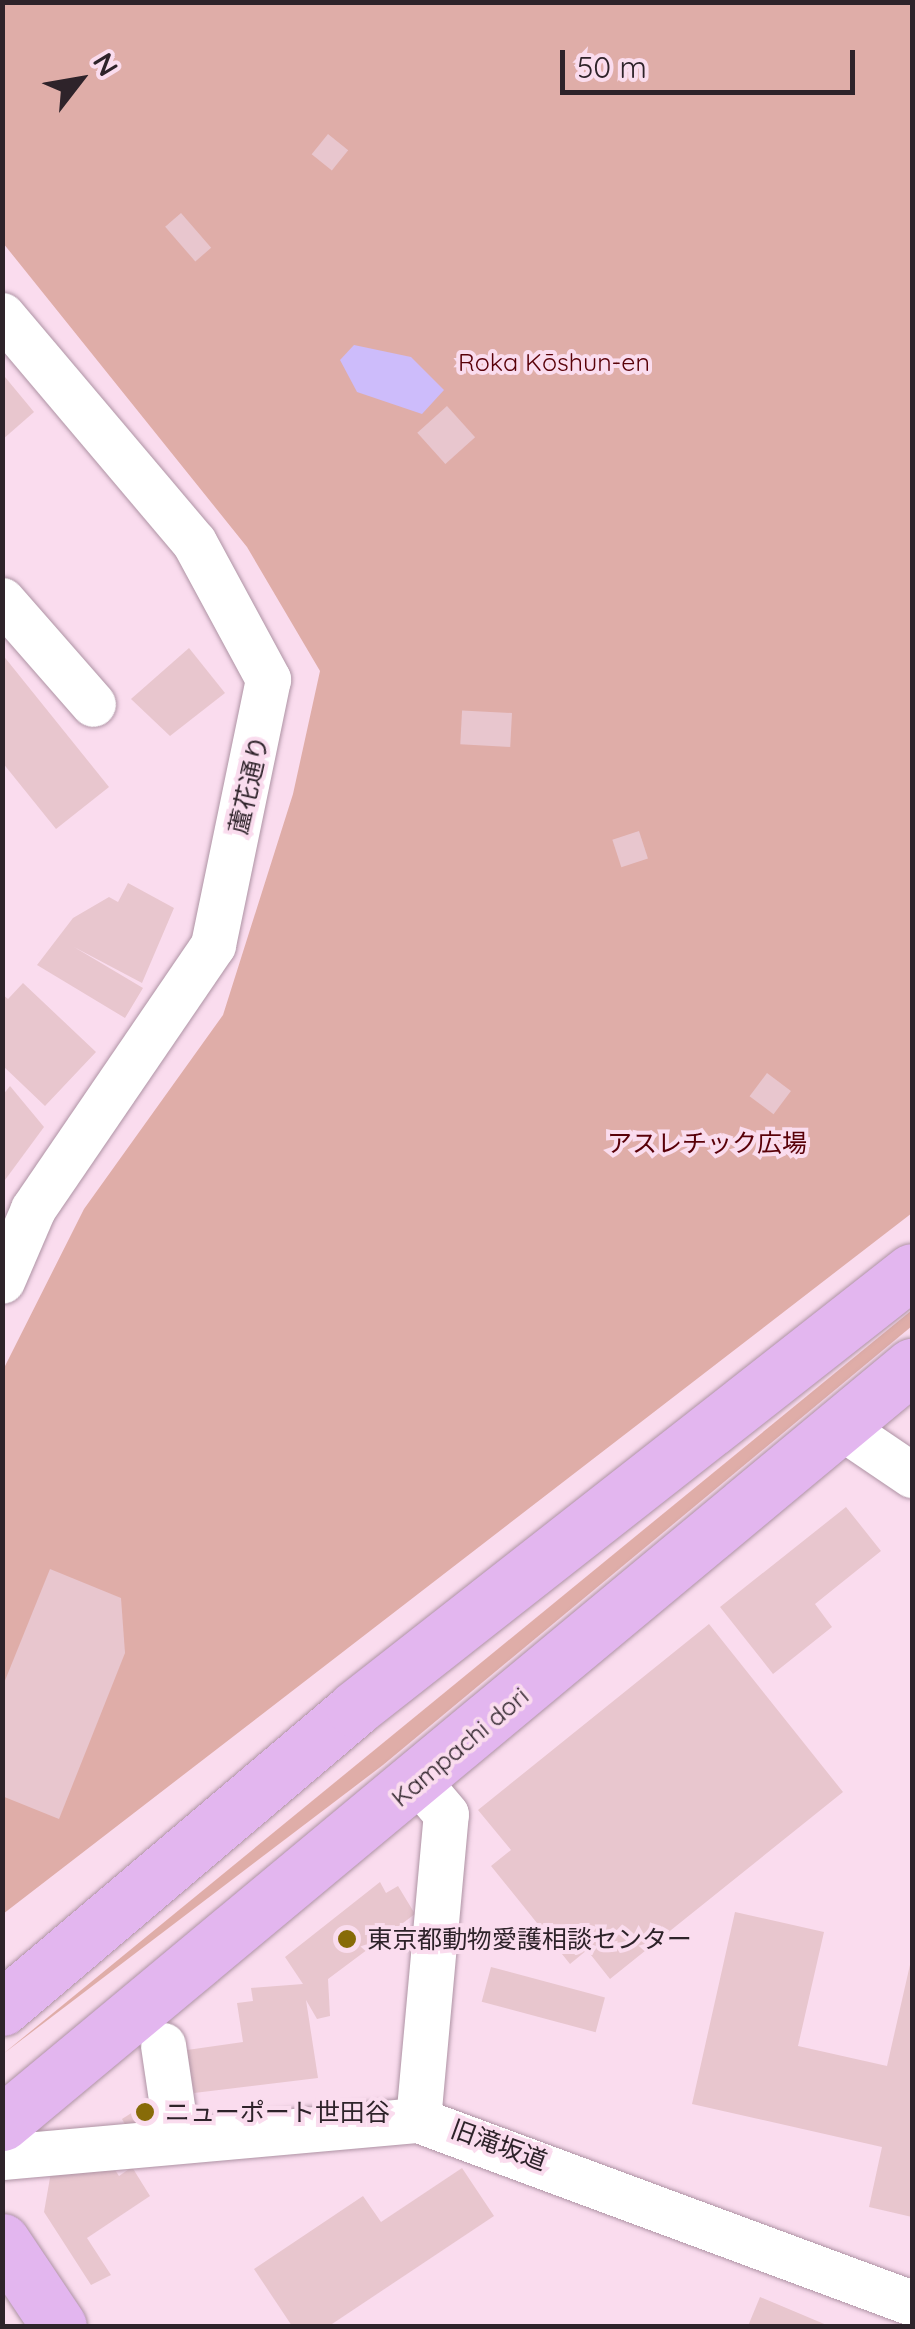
<!DOCTYPE html>
<html>
<head>
<meta charset="utf-8">
<style>
  body { margin:0 }
  #map { position:relative; width:915px; height:2329px; overflow:hidden; background:#fadcee; font-family:Quicksand,"Noto Sans JP",sans-serif }
  div>[style] { position:absolute }
  .green>* { inset:0; background:#dfada8 }
  .water>* { inset:0; background:#cdbcfb }
  .building>* { inset:0; background:#e8c6ce; transform-origin:0 0 }
  .roads { filter:drop-shadow(0 0 2px #ae93a4) drop-shadow(0 0 2px #ae93a4) }
  .minor>* { height:45px; margin:-22.5px; padding:0 22.5px; transform-origin:22.5px; border-radius:22.5px; background:#fff }
  .major>* { height:55px; margin:-27.5px; padding:0 27.5px; transform-origin:27.5px; border-radius:27.5px; background:#e3b6ef }
  .dots>* { width:28px; height:28px; translate:-50% -50%; box-sizing:border-box; border:5px solid #fadcee; border-radius:50% }
  span { translate:-50% -50%; white-space:nowrap; text-align:center; line-height:1.15; -webkit-text-stroke:8px #fadcee; paint-order:stroke }
  .park-label { font-size:25px; color:#590008 }
  .street-label { font-size:25px; color:#2e232a }
  .poi-label { font-size:25px; color:#2e232a }
  .left { translate:0 -50%; text-align:left }
  .frame { position:absolute; inset:0; border:5px solid #2e232a; pointer-events:none }
  .north { position:absolute; left:30px; top:30px; width:100px; height:100px; -webkit-text-stroke:8px #fadcee; paint-order:stroke; rotate:59deg; font-size:28px; font-weight:700; line-height:40px; text-align:center; color:#2e232a }
  .north::after { content:''; display:block; margin:auto; width:35px; height:45px; background:#2e232a; clip-path:polygon(50% 0,100% 100%,50% 72%,0 100%) }
  .scale { position:absolute; left:560px; top:50px; width:295px; height:45px; box-sizing:border-box; border:5px solid #2e232a; border-top:0; padding-left:12px; font-size:30px; line-height:35px; white-space:nowrap; color:#2e232a; -webkit-text-stroke:8px #fadcee; paint-order:stroke }
</style>
</head>
<body>
<div id="map">
  <div class="green">
    <i style="clip-path:polygon(3px 3px,912px 3px,912px 1213px,3px 1914px,3px 1370px,84px 1209px,223px 1015px,293px 794px,320px 671px,247px 547px,3px 243px)"></i>
    <i style="clip-path:polygon(912px 1310px,912px 1326px,383px 1765px,3px 2054px)"></i>
  </div>
  <div class="water">
    <i style="clip-path:polygon(354px 345px,411px 357px,444px 390px,422px 414px,357px 392px,340px 360px)"></i>
  </div>
  <div class="building">
    <i style="left:328px;top:134px;width:26px;height:26px;rotate:39deg"></i>
    <i style="left:181px;top:213px;width:46px;height:21px;rotate:49deg"></i>
    <i style="clip-path:polygon(5px 377px,34px 412px,2px 440px,2px 379px)"></i>
    <i style="left:447px;top:406px;width:42px;height:40px;rotate:48deg"></i>
    <i style="clip-path:polygon(189px 648px,225px 693px,170px 736px,131px 699px)"></i>
    <i style="clip-path:polygon(2px 654px,109px 787px,56px 829px,2px 762px)"></i>
    <i style="left:512px;top:713px;width:34px;height:50px;rotate:93deg"></i>
    <i style="left:639px;top:831px;width:29px;height:28px;rotate:72deg"></i>
    <i style="clip-path:polygon(128px 883px,174px 908px,142px 983px,74px 947px,143px 988px,125px 1018px,37px 965px,73px 918px,109px 897px,118px 902px)"></i>
    <i style="clip-path:polygon(23px 983px,96px 1052px,45px 1106px,2px 1065px,2px 994px,8px 999px)"></i>
    <i style="left:767px;top:1073px;width:30px;height:29px;rotate:37deg"></i>
    <i style="clip-path:polygon(10px 1086px,44px 1127px,5px 1180px,2px 1096px)"></i>
    <i style="clip-path:polygon(846px 1507px,881px 1551px,815px 1604px,832px 1627px,773px 1674px,720px 1607px)"></i>
    <i style="clip-path:polygon(50px 1569px,121px 1598px,125px 1653px,59px 1819px,2px 1796px,2px 1688px)"></i>
    <i style="clip-path:polygon(709px 1624px,843px 1792px,610px 1979px,587px 1950px,570px 1964px,491px 1866px,511px 1850px,478px 1810px)"></i>
    <i style="clip-path:polygon(380px 1882px,386px 1893px,398px 1886px,415px 1914px,328px 1979px,330px 2016px,317px 2019px,306px 2000px,318px 2078px,194px 2093px,187px 2050px,243px 2042px,237px 2003px,253px 2001px,251px 1988px,303px 1984px,285px 1957px)"></i>
    <i style="clip-path:polygon(735px 1912px,824px 1932px,798px 2046px,887px 2066px,912px 1956px,912px 2217px,869px 2207px,882px 2147px,692px 2104px)"></i>
    <i style="left:491px;top:1967px;width:118px;height:36px;rotate:15deg"></i>
    <i style="clip-path:polygon(155px 2098px,158px 2124px,126px 2126px,122px 2119px)"></i>
    <i style="clip-path:polygon(111px 2164px,119px 2176px,132px 2167px,150px 2196px,87px 2238px,111px 2275px,91px 2285px,44px 2212px,51px 2172px)"></i>
    <i style="clip-path:polygon(462px 2168px,494px 2216px,329px 2326px,292px 2326px,254px 2269px,363px 2196px,381px 2222px)"></i>
    <i style="clip-path:polygon(760px 2297px,829px 2326px,748px 2326px)"></i>
  </div>
  <div class="roads">
    <div class="minor">
      <i style="left:2px;top:315px;width:297px;rotate:49.8deg"></i>
      <i style="left:194px;top:542px;width:156px;rotate:61.6deg"></i>
      <i style="left:268px;top:679px;width:272px;rotate:101.7deg"></i>
      <i style="left:213px;top:945px;width:320px;rotate:124.3deg"></i>
      <i style="left:33px;top:1209px;width:78px;rotate:113.3deg"></i>
      <i style="left:2px;top:600px;width:138px;rotate:48.8deg"></i>
      <i style="left:841px;top:1427px;width:86px;rotate:34.1deg"></i>
      <i style="left:163px;top:2045px;width:96px;rotate:81.6deg"></i>
      <i style="left:418px;top:2120px;width:307px;rotate:-84.8deg"></i>
      <i style="left:446px;top:1814px;width:42px;rotate:-130.2deg"></i>
      <i style="left:2px;top:2157px;width:418px;rotate:-5.1deg"></i>
      <i style="left:418px;top:2120px;width:527px;rotate:20.33deg"></i>
    </div>
    <div class="major">
      <i style="left:2px;top:2008px;width:462px;rotate:-40.3deg"></i>
      <i style="left:354px;top:1709px;width:709px;rotate:-38.13deg"></i>
      <i style="left:2px;top:2123px;width:1184px;rotate:-39.76deg"></i>
      <i style="left:2px;top:2241px;width:102px;rotate:56.2deg"></i>
    </div>
  </div>
  <div class="dots">
    <i style="left:347px;top:1939px;background:#876b08"></i>
    <i style="left:145px;top:2112px;background:#876b08"></i>
  </div>
  <div class="park-label">
    <span style="left:554px;top:362px">Roka Kōshun-en</span>
    <span style="left:707px;top:1143px">アスレチック広場</span>
  </div>
  <div class="street-label">
    <span style="left:249px;top:785px;rotate:-77deg">蘆花通り</span>
    <span style="left:460px;top:1747px;rotate:-40deg">Kampachi dori</span>
    <span style="left:499px;top:2145px;rotate:20deg">旧滝坂道</span>
  </div>
  <div class="poi-label">
    <span class="left" style="left:367px;top:1939px">東京都動物愛護相談センター</span>
    <span class="left" style="left:165px;top:2112px">ニューポート世田谷</span>
  </div>
  <div class="frame"></div>
  <div class="north">N</div>
  <div class="scale">50 m</div>
</div>
</body>
</html>
